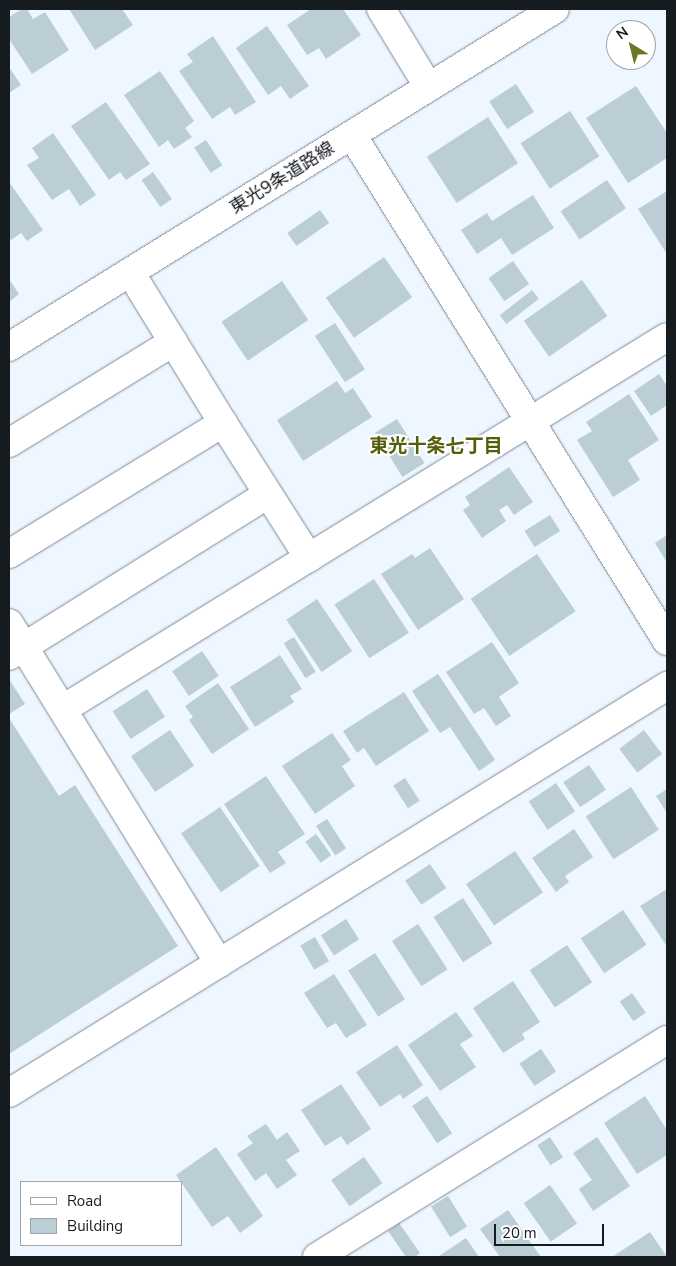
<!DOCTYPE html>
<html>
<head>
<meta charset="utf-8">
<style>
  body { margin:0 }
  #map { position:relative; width:676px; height:1266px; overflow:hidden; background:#eef6ff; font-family:"Nunito Sans","Noto Sans JP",sans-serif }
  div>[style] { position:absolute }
  .building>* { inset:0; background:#bbced5; transform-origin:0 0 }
  .roads { filter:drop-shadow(0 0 1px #7d8995) drop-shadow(0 0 1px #7d8995) }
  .minor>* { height:28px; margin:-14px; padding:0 14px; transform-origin:14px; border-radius:14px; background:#fff }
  span { translate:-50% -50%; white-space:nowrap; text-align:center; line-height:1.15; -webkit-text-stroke:4px #fff; paint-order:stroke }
  .street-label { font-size:18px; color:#161b20 }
  .neighbourhood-label { font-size:19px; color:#535d0a; font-weight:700 }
  .frame { position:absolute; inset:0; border:10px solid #161b20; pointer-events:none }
  .legend { position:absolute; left:20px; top:1181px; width:162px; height:65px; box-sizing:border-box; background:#fff; border:1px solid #a2a4a6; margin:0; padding:6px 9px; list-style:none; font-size:15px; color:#161b20 }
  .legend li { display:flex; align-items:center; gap:10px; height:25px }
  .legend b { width:25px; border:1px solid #a2a4a6 }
  .north { position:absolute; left:606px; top:20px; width:50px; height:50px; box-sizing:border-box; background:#fff; border:1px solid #a2a4a6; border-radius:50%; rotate:324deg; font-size:14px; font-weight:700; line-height:20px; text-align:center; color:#161b20 }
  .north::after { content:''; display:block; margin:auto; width:18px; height:22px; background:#6b7722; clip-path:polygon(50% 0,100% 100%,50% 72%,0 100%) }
  .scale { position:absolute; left:494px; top:1224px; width:110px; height:22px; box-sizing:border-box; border:2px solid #161b20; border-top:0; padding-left:6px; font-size:15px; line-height:18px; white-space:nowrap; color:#161b20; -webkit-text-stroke:4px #fff; paint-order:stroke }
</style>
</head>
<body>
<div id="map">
  <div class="building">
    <i style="clip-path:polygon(22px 9px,27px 9px,33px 19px,45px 12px,69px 50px,32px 74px,9px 39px,9px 17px)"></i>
    <i style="clip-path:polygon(69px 9px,122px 9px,133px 25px,95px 50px)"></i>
    <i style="clip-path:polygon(311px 9px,343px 9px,361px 35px,326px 59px,319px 48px,307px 55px,287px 25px)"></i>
    <i style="clip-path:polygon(267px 26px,309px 86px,290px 99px,281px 86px,268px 95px,236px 48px)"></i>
    <i style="clip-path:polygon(213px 36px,256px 102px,235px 115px,230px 107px,212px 119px,179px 71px,193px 62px,187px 54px)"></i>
    <i style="clip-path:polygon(9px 67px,21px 85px,9px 93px)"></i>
    <i style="clip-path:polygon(160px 71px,194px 121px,185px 128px,192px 137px,174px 149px,168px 140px,159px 147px,124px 95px)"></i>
    <i style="left:516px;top:84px;width:33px;height:32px;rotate:57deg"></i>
    <i style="clip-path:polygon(636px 86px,667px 133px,667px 158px,628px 183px,586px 118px)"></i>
    <i style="clip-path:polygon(106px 102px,150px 164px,126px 180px,120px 172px,109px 180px,71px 126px)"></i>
    <i style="left:570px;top:111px;width:54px;height:59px;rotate:57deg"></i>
    <i style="left:488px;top:117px;width:55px;height:73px;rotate:57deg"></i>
    <i style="clip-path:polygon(53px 133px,96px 195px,80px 206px,69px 189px,52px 200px,27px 165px,39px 158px,32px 148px)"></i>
    <i style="left:206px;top:140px;width:30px;height:14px;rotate:57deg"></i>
    <i style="left:153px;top:172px;width:33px;height:14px;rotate:55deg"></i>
    <i style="left:607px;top:180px;width:34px;height:56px;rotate:56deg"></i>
    <i style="clip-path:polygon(9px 182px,43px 230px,27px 241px,21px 233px,11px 240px,9px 237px)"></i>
    <i style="clip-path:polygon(667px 191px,667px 254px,638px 209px)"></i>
    <i style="clip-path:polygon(533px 195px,554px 228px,512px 255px,501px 238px,477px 254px,461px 230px,487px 213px,492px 221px)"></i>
    <i style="left:320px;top:210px;width:16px;height:40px;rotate:55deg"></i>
    <i style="left:384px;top:257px;width:49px;height:71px;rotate:55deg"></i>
    <i style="left:513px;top:261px;width:28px;height:30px;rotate:55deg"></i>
    <i style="clip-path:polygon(9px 279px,19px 294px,9px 302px)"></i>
    <i style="left:582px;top:280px;width:44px;height:71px;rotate:55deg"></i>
    <i style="left:282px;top:281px;width:47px;height:73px;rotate:56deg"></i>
    <i style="left:532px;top:290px;width:11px;height:41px;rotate:52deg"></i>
    <i style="left:335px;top:323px;width:55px;height:24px;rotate:57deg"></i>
    <i style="clip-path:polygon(659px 374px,667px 386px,667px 405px,651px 416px,634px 391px)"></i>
    <i style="clip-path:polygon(337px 381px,345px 393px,353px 388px,372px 417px,303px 461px,277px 420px)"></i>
    <i style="clip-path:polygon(629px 394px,659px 440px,628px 460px,640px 480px,613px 497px,577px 440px,592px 431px,586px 422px)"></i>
    <i style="left:397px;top:419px;width:52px;height:26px;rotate:58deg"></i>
    <i style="clip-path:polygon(509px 467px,533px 502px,514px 515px,507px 505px,499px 510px,506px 521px,482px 538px,463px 510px,470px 505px,465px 497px)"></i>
    <i style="left:550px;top:515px;width:19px;height:30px;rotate:58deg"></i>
    <i style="clip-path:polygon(667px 535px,667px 563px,655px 543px)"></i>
    <i style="clip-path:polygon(430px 548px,464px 599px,418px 630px,381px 574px,412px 554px,415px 558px)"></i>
    <i style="left:537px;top:554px;width:69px;height:80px;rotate:56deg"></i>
    <i style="left:374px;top:579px;width:64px;height:47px;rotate:57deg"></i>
    <i style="left:317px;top:599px;width:63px;height:37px;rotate:56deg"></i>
    <i style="left:294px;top:637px;width:41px;height:12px;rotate:58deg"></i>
    <i style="clip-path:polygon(492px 642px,519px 683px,499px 697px,511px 716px,496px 726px,484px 708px,474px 714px,446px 672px)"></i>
    <i style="left:202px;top:651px;width:30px;height:36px;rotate:56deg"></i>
    <i style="clip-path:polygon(280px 655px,302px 689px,290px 696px,294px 702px,255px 727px,230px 687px)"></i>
    <i style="clip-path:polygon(438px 674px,495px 760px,479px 771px,450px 727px,440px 733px,412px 691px)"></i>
    <i style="clip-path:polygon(9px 679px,25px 704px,9px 714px)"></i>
    <i style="clip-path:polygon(218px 683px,249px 729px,212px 754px,189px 720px,193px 717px,185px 706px)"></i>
    <i style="left:147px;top:689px;width:33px;height:41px;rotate:57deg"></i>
    <i style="clip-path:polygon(404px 692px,429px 731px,376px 766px,364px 748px,357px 753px,343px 731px)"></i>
    <i style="clip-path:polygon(9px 718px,59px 796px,75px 785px,178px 946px,9px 1054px)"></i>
    <i style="left:170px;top:730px;width:43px;height:47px;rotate:56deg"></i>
    <i style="left:644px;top:730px;width:30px;height:31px;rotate:53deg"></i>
    <i style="clip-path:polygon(332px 733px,351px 760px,342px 766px,355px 786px,315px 814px,282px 766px)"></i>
    <i style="left:589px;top:765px;width:30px;height:31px;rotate:56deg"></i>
    <i style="clip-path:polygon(266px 776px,305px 834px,278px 852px,286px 863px,270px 873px,224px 804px)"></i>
    <i style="left:405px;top:778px;width:27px;height:14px;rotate:57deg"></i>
    <i style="left:556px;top:783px;width:34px;height:33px;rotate:56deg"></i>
    <i style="left:631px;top:787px;width:51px;height:54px;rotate:57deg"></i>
    <i style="clip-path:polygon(667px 789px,667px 813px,656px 796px)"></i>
    <i style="left:220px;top:807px;width:71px;height:47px;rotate:56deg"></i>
    <i style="left:327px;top:819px;width:35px;height:13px;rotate:57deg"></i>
    <i style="clip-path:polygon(574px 829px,593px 857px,565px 876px,569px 882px,556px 892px,532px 858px)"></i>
    <i style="left:316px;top:834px;width:26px;height:13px;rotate:54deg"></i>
    <i style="left:515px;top:851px;width:50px;height:59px;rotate:56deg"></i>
    <i style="left:430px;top:864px;width:29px;height:30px;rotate:56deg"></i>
    <i style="clip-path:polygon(667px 889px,667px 944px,666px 945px,640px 906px)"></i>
    <i style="left:463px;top:898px;width:54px;height:35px;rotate:57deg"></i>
    <i style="left:623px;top:910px;width:42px;height:51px;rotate:56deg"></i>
    <i style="left:346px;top:919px;width:24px;height:30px;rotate:57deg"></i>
    <i style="left:418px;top:924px;width:54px;height:31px;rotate:57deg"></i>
    <i style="left:315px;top:937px;width:28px;height:17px;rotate:60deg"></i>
    <i style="left:567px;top:945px;width:45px;height:45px;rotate:56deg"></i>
    <i style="left:375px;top:953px;width:55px;height:32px;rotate:57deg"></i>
    <i style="clip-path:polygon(334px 974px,367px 1025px,346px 1038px,336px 1023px,327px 1028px,304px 993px)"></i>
    <i style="clip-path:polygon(513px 981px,540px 1022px,522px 1034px,525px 1039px,503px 1053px,473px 1008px)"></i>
    <i style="left:632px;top:993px;width:24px;height:15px;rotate:55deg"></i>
    <i style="clip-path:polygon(456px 1012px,473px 1036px,460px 1044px,476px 1067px,440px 1091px,408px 1045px)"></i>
    <i style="clip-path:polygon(397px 1045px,423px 1085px,403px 1099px,400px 1094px,380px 1107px,356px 1072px)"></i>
    <i style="left:541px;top:1049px;width:27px;height:26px;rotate:56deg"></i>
    <i style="clip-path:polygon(341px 1084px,371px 1129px,347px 1145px,341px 1136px,325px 1146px,301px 1110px)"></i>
    <i style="left:427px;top:1096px;width:45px;height:18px;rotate:56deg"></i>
    <i style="clip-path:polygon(645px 1096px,667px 1130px,667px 1155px,637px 1174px,604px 1123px)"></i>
    <i style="clip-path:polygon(266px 1124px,277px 1140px,287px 1132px,300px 1151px,286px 1160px,297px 1175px,277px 1189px,266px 1173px,255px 1181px,237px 1154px,253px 1143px,247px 1136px)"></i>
    <i style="left:550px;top:1137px;width:24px;height:15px;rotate:57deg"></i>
    <i style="clip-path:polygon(597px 1137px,630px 1186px,593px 1211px,579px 1189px,592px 1180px,573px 1153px)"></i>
    <i style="clip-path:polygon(216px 1147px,263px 1216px,240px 1233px,228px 1216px,212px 1227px,176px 1175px)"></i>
    <i style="left:364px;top:1157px;width:32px;height:40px;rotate:55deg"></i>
    <i style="left:550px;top:1185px;width:47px;height:32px;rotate:55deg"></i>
    <i style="left:448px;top:1196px;width:36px;height:20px;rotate:58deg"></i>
    <i style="clip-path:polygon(508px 1210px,541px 1257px,500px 1257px,480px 1229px)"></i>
    <i style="clip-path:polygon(399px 1223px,420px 1253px,415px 1257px,406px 1257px,388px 1231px)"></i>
    <i style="clip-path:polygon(650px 1232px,667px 1257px,612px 1257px)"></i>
    <i style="clip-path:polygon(466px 1238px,479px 1257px,440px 1257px,439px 1256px)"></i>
  </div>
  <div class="roads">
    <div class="minor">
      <i style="left:381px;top:9px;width:90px;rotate:58.6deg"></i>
      <i style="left:352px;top:135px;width:596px;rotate:58.1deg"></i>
      <i style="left:9px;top:347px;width:642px;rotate:-31.76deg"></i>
      <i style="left:223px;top:423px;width:160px;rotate:57.5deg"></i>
      <i style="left:9px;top:443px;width:193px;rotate:-31.6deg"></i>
      <i style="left:9px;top:554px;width:251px;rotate:-31.5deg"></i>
      <i style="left:223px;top:423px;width:177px;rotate:-121.6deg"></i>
      <i style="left:9px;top:623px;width:400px;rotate:58.3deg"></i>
      <i style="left:9px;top:656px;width:305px;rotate:-32deg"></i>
      <i style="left:63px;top:709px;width:709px;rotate:-31.63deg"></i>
      <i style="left:9px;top:1093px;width:774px;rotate:-31.74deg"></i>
      <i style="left:317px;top:1257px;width:412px;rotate:-31.8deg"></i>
    </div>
  </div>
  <div class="street-label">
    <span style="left:282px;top:178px;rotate:-32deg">東光9条道路線</span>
  </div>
  <div class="neighbourhood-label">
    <span style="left:436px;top:447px">東光十条七丁目</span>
  </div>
  <div class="frame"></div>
  <ul class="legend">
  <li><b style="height:6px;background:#fff"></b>Road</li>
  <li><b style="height:14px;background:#bbced5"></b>Building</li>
  </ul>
  <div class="north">N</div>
  <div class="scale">20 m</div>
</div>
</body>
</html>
